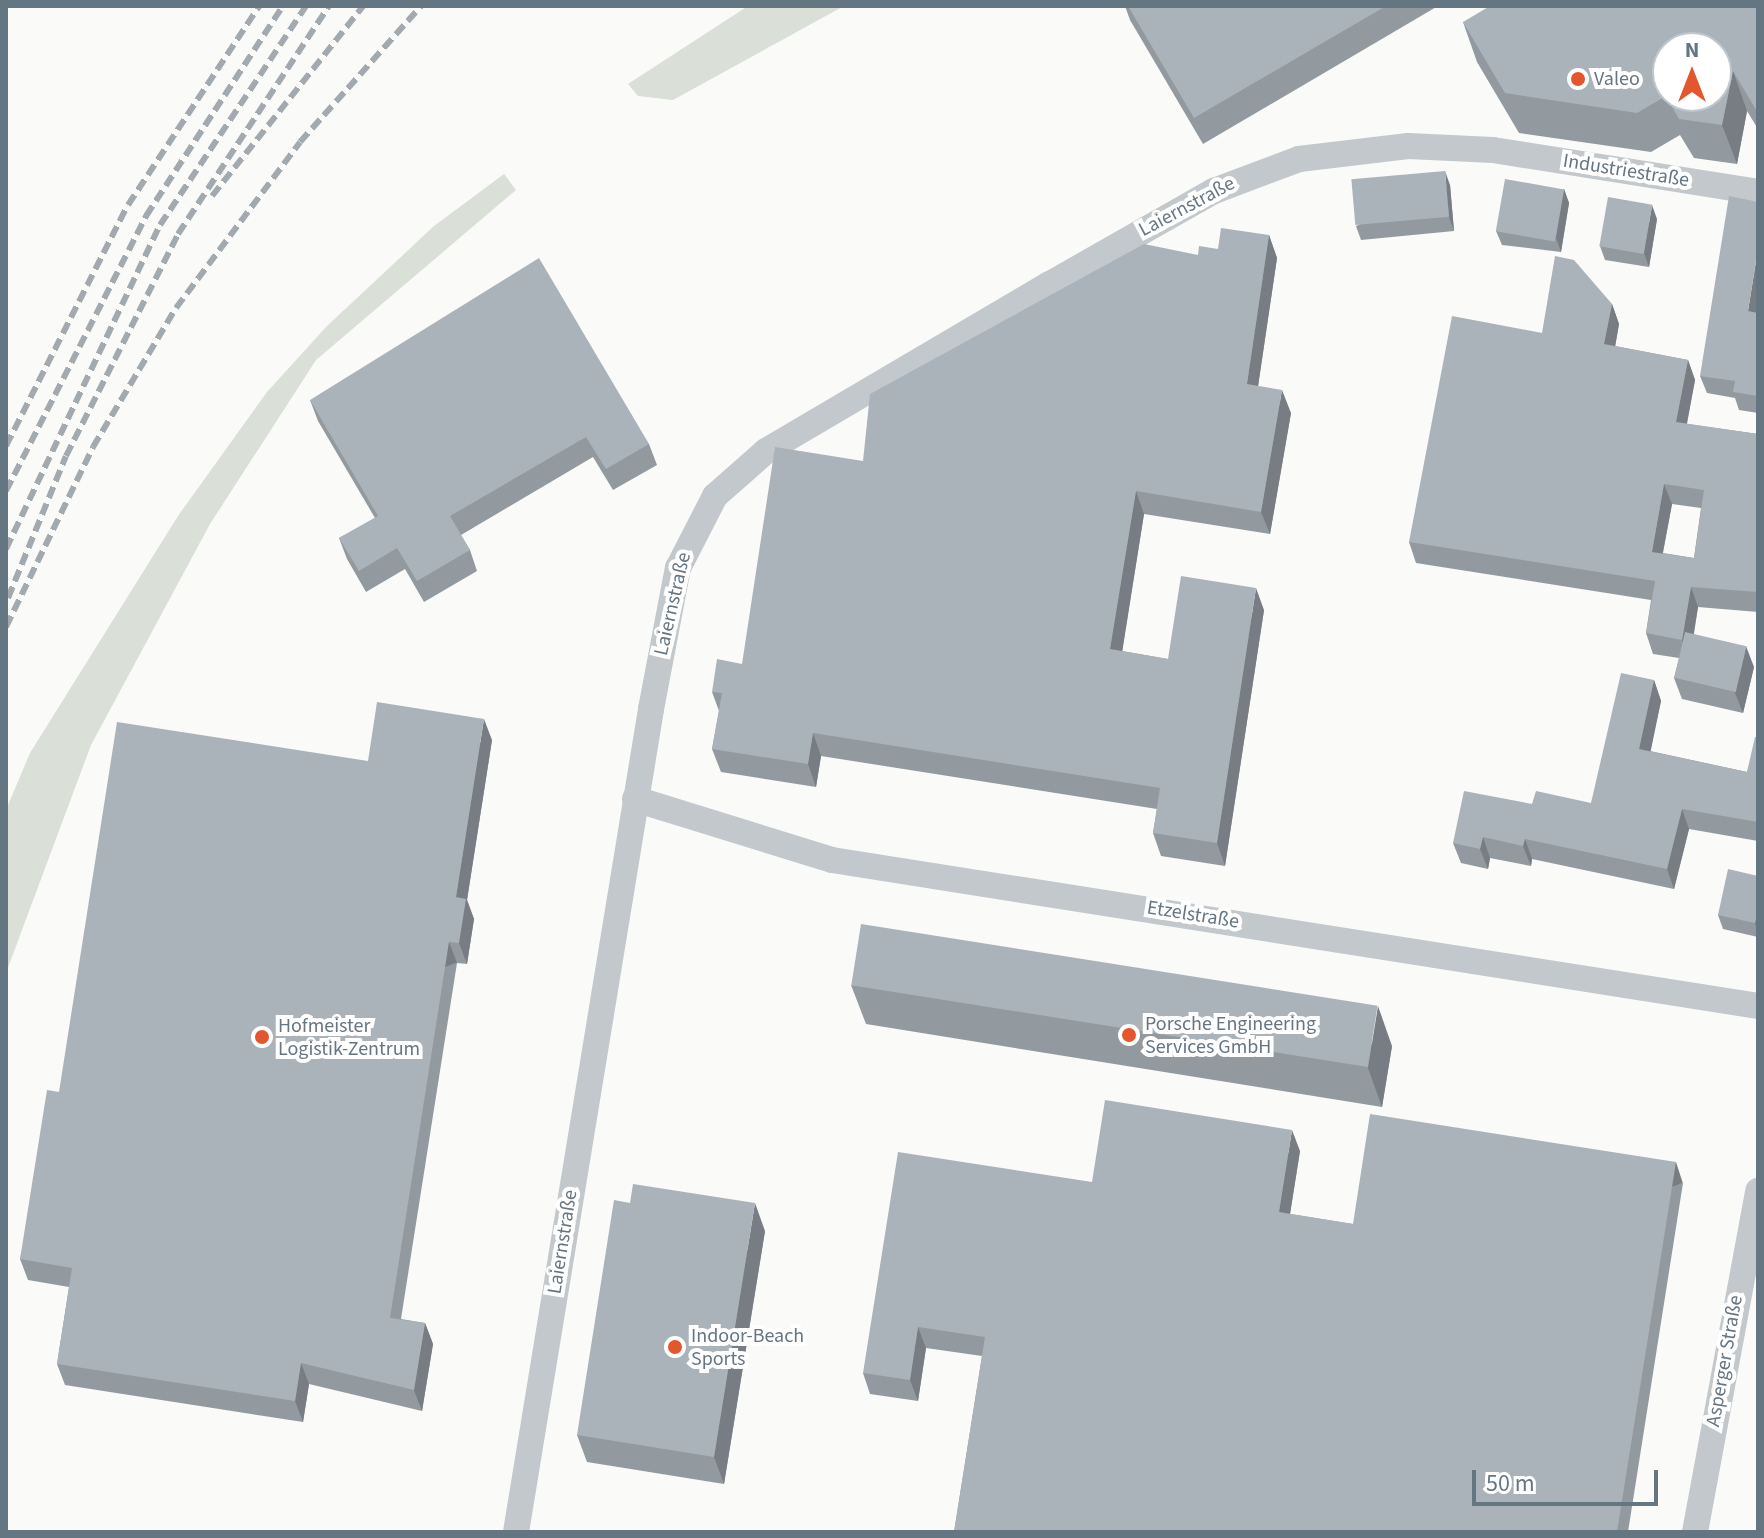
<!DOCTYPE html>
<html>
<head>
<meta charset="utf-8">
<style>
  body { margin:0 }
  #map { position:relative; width:1764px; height:1538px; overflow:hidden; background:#fafaf8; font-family:"Source Sans 3",sans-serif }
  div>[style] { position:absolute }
  .green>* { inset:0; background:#dadfd7 }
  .minor>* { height:26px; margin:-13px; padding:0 13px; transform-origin:13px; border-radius:13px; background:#c3c8cc }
  .rail>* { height:6px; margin-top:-3px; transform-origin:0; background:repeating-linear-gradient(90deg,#a2aab0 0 12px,transparent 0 18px) }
  .wall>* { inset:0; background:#929a9f }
  .shaded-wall>* { inset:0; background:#777d82; transform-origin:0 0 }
  .building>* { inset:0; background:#aab3b9; transform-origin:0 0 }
  .dots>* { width:22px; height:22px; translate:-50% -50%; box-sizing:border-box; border:4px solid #fff; border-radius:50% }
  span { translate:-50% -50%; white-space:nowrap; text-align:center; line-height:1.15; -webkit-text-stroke:8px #fff; paint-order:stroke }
  .poi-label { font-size:20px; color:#657683 }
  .left { translate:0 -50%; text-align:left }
  .street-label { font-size:20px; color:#657683 }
  .frame { position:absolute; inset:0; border:8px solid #657683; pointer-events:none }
  .north { position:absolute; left:1652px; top:32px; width:80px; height:80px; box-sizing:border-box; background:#fff; border:2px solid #c1c8cd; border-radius:50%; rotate:0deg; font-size:22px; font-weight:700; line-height:32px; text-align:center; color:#657683 }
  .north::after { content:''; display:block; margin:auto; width:28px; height:36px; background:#e4572e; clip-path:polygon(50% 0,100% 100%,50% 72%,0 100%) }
  .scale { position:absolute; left:1472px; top:1470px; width:186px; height:36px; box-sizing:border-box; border:4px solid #657683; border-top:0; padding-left:10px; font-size:24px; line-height:28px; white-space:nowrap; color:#657683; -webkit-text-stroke:6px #fff; paint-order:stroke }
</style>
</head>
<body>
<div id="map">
  <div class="green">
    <i style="clip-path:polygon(748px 6px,844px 6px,673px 100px,638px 96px,628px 84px)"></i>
    <i style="clip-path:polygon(504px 174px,516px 190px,316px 360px,210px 524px,91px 745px,6px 973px,6px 810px,30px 753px,178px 516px,267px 392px,327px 326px,434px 226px)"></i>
  </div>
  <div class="minor">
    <i style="left:635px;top:799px;width:206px;rotate:17.2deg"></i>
    <i style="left:832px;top:860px;width:937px;rotate:8.96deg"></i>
    <i style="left:516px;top:1532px;width:834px;rotate:-80.68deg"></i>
    <i style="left:651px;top:709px;width:144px;rotate:-79.2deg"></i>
    <i style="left:678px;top:568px;width:81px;rotate:-62.8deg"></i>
    <i style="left:715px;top:496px;width:68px;rotate:-41.4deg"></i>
    <i style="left:766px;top:451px;width:329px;rotate:-30.5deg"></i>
    <i style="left:1050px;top:284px;width:189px;rotate:-29.6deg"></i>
    <i style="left:1214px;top:191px;width:91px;rotate:-20.6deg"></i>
    <i style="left:1299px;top:159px;width:110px;rotate:-6.8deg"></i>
    <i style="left:1408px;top:146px;width:85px;rotate:2.7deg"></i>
    <i style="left:1493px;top:150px;width:268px;rotate:9deg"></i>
    <i style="left:1695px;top:1532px;width:347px;rotate:-79.5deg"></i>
  </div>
  <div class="rail">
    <i style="left:212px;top:196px;width:243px;rotate:-51.5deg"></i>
    <i style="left:6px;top:446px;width:270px;rotate:-63.2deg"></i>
    <i style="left:128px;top:205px;width:238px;rotate:-56.6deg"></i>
    <i style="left:6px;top:491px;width:309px;rotate:-63deg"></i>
    <i style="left:146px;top:216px;width:251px;rotate:-56.9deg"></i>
    <i style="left:6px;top:549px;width:359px;rotate:-64.6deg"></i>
    <i style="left:160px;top:225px;width:263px;rotate:-56.3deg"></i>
    <i style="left:8px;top:598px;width:153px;rotate:-67.8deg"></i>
    <i style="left:66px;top:456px;width:249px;rotate:-63.2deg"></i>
    <i style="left:178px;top:234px;width:273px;rotate:-56.5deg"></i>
    <i style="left:6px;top:627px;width:200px;rotate:-64.2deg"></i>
    <i style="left:93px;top:447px;width:162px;rotate:-59.2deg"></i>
    <i style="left:176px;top:308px;width:207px;rotate:-53.2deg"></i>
    <i style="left:300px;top:142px;width:182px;rotate:-48.3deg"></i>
  </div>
  <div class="wall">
    <i style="clip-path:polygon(1125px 6px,1438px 6px,1203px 144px,1130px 20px)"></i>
    <i style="clip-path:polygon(1758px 6px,1758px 129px,1747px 111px,1737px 164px,1694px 158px,1680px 135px,1651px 152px,1519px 133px,1477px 62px,1463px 22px)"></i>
    <i style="clip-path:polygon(1450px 185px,1454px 231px,1361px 240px,1356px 226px)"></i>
    <i style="clip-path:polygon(1564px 189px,1569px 203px,1561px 252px,1502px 245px,1496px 231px)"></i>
    <i style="clip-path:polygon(1657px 219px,1649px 267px,1605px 260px,1600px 246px)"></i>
    <i style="clip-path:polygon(1269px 235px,1277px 258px,1258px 386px,1291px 413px,1270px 534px,1144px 514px,1122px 651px,1168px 659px,1264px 610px,1225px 866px,1161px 856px,1153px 833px,1157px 809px,821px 756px,816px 787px,721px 772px,712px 749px,719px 711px,712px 692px,742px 664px,863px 461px,1198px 255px)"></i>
    <i style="clip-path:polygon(evenodd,1612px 304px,1619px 324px,1615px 346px,1688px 360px,1695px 380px,1687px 424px,1758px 434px,1758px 612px,1698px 607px,1694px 634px,1754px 667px,1743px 713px,1682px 699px,1674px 678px,1679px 658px,1653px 654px,1646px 633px,1651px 600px,1416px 563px,1409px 542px,1542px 333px,1612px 304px,1672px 504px,1701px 508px,1694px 558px,1663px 553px,1672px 504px)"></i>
    <i style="clip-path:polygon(1757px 313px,1758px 313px,1758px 413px,1739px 410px,1735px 398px,1707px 393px,1700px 376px)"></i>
    <i style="clip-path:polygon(310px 400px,649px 444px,657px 465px,613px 490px,593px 457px,461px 535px,470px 550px,477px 571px,424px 602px,405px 569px,366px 592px,347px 559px,339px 538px,375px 518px,318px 421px)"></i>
    <i style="clip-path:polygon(1654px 680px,1661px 701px,1650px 751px,1747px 772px,1758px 738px,1758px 841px,1689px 829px,1674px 889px,1532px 859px,1531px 866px,1490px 858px,1488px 869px,1461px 863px,1453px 843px,1532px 804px,1591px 803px)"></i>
    <i style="clip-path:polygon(492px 740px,467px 900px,474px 919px,467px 964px,457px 963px,401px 1319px,425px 1323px,433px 1344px,422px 1411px,309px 1384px,303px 1422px,65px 1385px,57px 1364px,69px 1287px,28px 1280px,20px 1259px,59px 1092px,368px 761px)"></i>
    <i style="clip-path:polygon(1758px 876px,1758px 937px,1723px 929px,1718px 915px)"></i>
    <i style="clip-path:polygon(851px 985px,1392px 1046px,1382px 1107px,866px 1024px)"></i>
    <i style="clip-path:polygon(1300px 1151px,1290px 1214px,1353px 1224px,1683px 1183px,1628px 1532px,954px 1532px,982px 1356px,926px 1348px,918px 1401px,870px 1394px,863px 1373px,1092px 1182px)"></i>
    <i style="clip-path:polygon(765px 1231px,724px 1484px,587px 1462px,577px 1435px)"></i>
  </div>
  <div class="shaded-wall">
    <i style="clip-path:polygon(1733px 71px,1747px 111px,1737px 164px,1722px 125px)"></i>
    <i style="clip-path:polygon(1445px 171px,1450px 185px,1454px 231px,1449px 217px)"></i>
    <i style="clip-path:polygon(1564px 189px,1569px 203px,1561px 252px,1556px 238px)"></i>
    <i style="clip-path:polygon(1652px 205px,1657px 219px,1649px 267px,1644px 253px)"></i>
    <i style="clip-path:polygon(1269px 235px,1277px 258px,1255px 407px,1247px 384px)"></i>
    <i style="clip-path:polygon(1758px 249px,1758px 307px,1754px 329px,1748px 311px)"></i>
    <i style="clip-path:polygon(1612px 304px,1619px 324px,1612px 365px,1604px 344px)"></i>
    <i style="clip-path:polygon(1688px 360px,1695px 380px,1683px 443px,1676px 422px)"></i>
    <i style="clip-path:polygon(1282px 390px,1291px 413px,1270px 534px,1261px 512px)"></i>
    <i style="clip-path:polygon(1664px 484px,1672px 504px,1659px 572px,1652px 552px)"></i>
    <i style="clip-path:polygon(1136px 491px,1144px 514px,1119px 672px,1110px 649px)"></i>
    <i style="clip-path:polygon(1691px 587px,1698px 607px,1689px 660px,1682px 640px)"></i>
    <i style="clip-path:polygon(1256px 588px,1264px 610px,1225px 866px,1217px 843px)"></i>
    <i style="clip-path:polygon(1746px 646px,1754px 667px,1743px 713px,1735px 693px)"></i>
    <i style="clip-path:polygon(1654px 680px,1661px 701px,1647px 769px,1639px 749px)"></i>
    <i style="clip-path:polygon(484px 719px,492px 740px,467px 900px,474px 919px,467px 964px,459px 943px,456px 897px)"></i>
    <i style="clip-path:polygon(813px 733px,821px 756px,816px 787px,808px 764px)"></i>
    <i style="clip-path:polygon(1682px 809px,1689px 829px,1674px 889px,1667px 869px)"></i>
    <i style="clip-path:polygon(1483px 837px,1490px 858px,1488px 869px,1480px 849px)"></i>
    <i style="clip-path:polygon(1525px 839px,1532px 859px,1531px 866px,1523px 846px)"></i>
    <i style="clip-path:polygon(1758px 910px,1758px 932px,1755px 923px)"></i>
    <i style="left:449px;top:942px;width:22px;height:381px;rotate:69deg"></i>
    <i style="clip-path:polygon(1378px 1006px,1392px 1046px,1382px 1107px,1368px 1068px)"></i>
    <i style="clip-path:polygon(1292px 1130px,1300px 1151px,1287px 1233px,1279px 1212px)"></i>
    <i style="left:1676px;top:1162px;width:22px;height:375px;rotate:72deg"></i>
    <i style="clip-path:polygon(755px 1203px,765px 1231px,724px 1484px,714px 1457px)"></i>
    <i style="clip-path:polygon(425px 1323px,433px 1344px,422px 1411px,414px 1390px)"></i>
    <i style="clip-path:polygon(918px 1327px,926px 1348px,918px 1401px,910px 1380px)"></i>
    <i style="clip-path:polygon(301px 1363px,309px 1384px,303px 1422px,295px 1401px)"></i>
  </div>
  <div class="building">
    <i style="clip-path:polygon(1128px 6px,1386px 6px,1194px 118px)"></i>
    <i style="clip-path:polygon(evenodd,1490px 6px,1758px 6px,1758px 113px,1733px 71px,1722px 125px,1679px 119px,1666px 96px,1637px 113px,1505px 93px,1463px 22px,1490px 6px,1668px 48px,1716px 48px,1716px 96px,1668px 96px,1668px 48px)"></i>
    <i style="left:1445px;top:171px;width:46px;height:94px;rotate:85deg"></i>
    <i style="left:1505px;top:179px;width:60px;height:53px;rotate:10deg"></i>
    <i style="clip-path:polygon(1729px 196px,1758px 202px,1758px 249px,1748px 311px,1758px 313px,1758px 396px,1733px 392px,1735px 381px,1700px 376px)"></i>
    <i style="left:1608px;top:197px;width:45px;height:50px;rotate:10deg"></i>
    <i style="clip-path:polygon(1221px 228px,1269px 235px,1247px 384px,1282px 390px,1261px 512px,1136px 491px,1110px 649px,1168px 659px,1181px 576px,1256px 588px,1217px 843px,1153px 833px,1160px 788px,813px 733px,808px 764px,712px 749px,722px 693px,712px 692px,717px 659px,742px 664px,775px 447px,863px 461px,870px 394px,1144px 244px,1198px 255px,1199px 246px,1218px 249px)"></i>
    <i style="clip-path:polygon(evenodd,1555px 256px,1574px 260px,1612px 304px,1604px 344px,1688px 360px,1676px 422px,1758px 434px,1758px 592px,1691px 587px,1682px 640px,1646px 633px,1655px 581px,1409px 542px,1452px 316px,1542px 333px,1555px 256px,1664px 484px,1704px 490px,1694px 558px,1652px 552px,1664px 484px)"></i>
    <i style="clip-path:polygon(539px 258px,649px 444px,606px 469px,586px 437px,450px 516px,470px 550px,417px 581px,397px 548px,359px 571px,339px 538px,378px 516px,310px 400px)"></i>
    <i style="left:1685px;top:632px;width:63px;height:47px;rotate:13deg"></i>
    <i style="clip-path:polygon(1621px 673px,1654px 680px,1639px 749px,1747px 772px,1755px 737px,1758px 738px,1758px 822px,1682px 809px,1667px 869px,1525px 839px,1523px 846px,1483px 837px,1480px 849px,1453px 843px,1464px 791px,1532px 804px,1536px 791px,1591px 803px)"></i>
    <i style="clip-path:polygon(377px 702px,484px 719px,456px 897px,466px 899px,459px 943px,449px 942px,390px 1318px,425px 1323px,414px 1390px,301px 1363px,295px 1401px,57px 1364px,72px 1268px,20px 1259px,47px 1090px,59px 1092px,117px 722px,368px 761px)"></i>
    <i style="clip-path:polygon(1728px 869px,1758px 876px,1758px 910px,1755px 923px,1718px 915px)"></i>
    <i style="left:861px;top:924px;width:523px;height:62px;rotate:9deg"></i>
    <i style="clip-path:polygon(1105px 1100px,1292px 1130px,1279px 1212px,1353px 1224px,1370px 1114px,1676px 1162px,1617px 1532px,954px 1532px,985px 1337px,918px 1327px,910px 1380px,863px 1373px,898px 1152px,1092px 1182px)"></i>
    <i style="clip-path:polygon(633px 1184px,755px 1203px,714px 1457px,577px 1435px,614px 1200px,630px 1203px)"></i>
  </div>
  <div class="dots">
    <i style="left:1578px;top:79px;background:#e4572e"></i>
    <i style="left:1129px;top:1035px;background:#e4572e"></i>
    <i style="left:262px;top:1037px;background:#e4572e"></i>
    <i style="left:675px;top:1347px;background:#e4572e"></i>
  </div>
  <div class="poi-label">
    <span class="left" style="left:1594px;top:79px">Valeo</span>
    <span class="left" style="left:1145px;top:1036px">Porsche Engineering<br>Services GmbH</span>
    <span class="left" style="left:278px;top:1038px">Hofmeister<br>Logistik-Zentrum</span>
    <span class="left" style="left:691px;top:1348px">Indoor-Beach<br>Sports</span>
  </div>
  <div class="street-label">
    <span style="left:1626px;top:171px;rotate:9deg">Industriestraße</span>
    <span style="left:1187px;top:207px;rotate:-28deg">Laiernstraße</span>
    <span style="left:673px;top:604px;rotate:-77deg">Laiernstraße</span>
    <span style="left:1193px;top:915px;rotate:9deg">Etzelstraße</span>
    <span style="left:563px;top:1242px;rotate:-81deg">Laiernstraße</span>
    <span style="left:1725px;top:1361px;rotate:-80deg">Asperger Straße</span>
  </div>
  <div class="frame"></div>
  <div class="north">N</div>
  <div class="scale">50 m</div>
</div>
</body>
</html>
